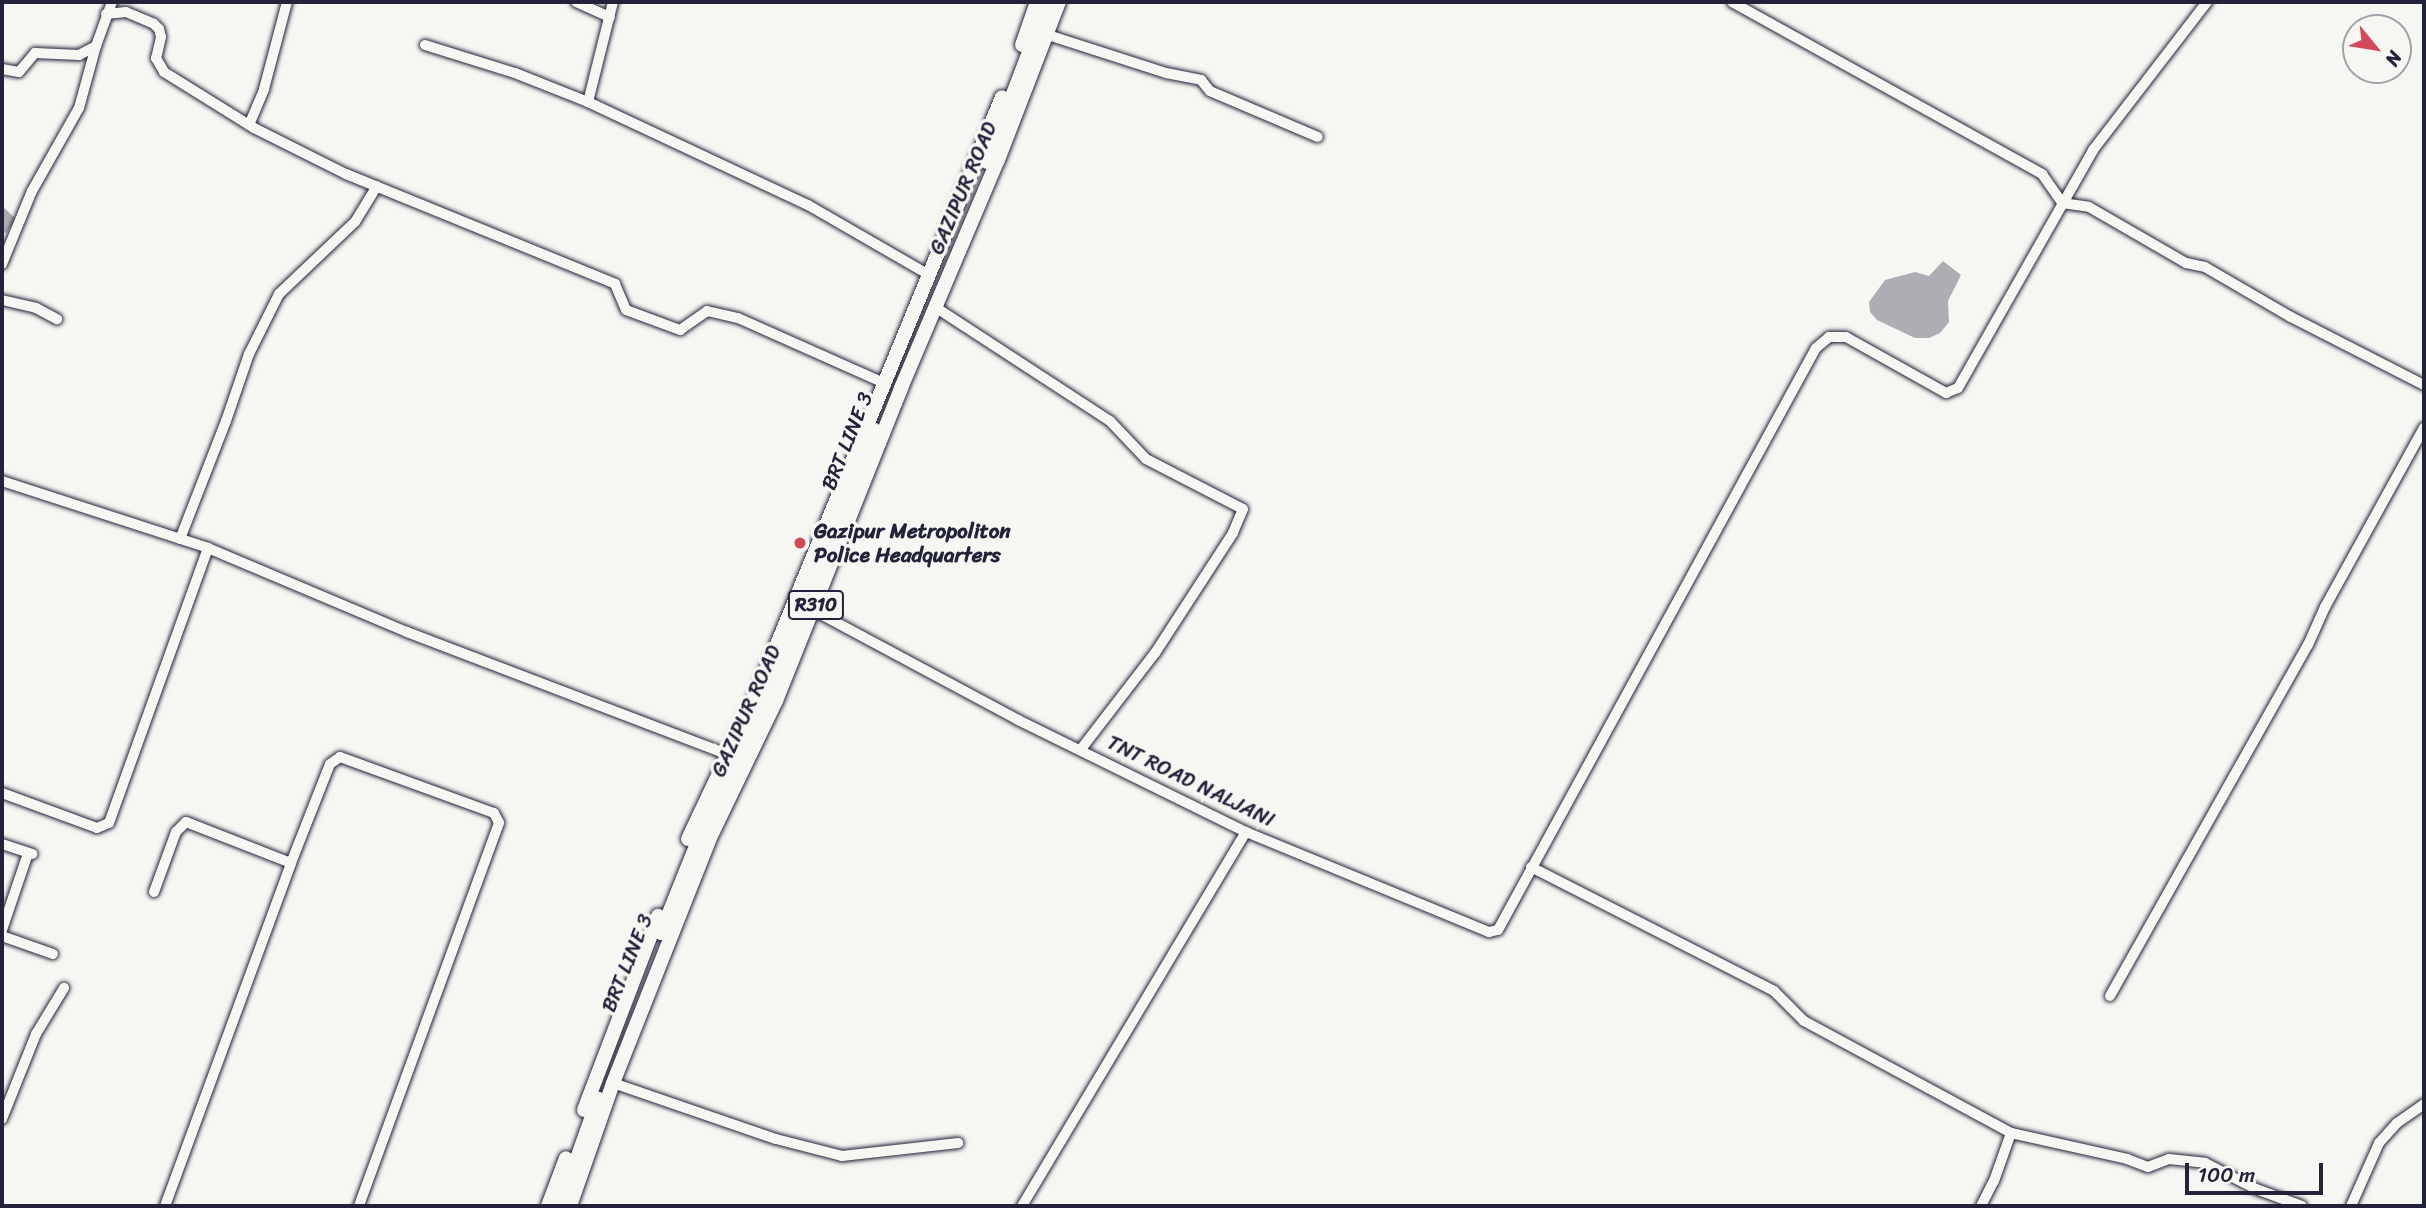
<!DOCTYPE html>
<html>
<head>
<meta charset="utf-8">
<style>
  body { margin:0 }
  #map { position:relative; width:2426px; height:1208px; overflow:hidden; background:#f6f6f2; font-family:Sriracha,sans-serif }
  div>[style] { position:absolute }
  .water>* { inset:0; background:#adadb3 }
  .roads { filter:drop-shadow(0 0 2px #22223b) drop-shadow(0 0 2px #22223b) }
  .minor>* { height:10px; margin:-5px; padding:0 5px; transform-origin:5px; border-radius:5px; background:#f6f6f2 }
  .major>* { height:14px; margin:-7px; padding:0 7px; transform-origin:7px; border-radius:7px; background:#f6f6f2 }
  .dots>* { width:19px; height:19px; translate:-50% -50%; box-sizing:border-box; border:4px solid #f6f6f2; border-radius:50% }
  span { translate:-50% -50%; white-space:nowrap; text-align:center; line-height:1.15; -webkit-text-stroke:7px #f6f6f2; paint-order:stroke }
  .shield-label span { padding:2px 5px; background:#f6f6f2; border:2px solid; border-radius:5px; -webkit-text-stroke-width:0 }
  .shield-label { font-size:19px; color:#22223b; font-weight:700 }
  .street-label { font-size:21px; color:#22223b }
  .poi-label { font-size:21px; color:#22223b; font-weight:700 }
  .left { translate:0 -50%; text-align:left }
  .frame { position:absolute; inset:0; border:4px solid #22223b; pointer-events:none }
  .north { position:absolute; left:2342px; top:14px; width:70px; height:70px; box-sizing:border-box; background:#f6f6f2; border:2px solid #a1a1a9; border-radius:50%; rotate:120deg; font-size:19px; font-weight:700; line-height:28px; text-align:center; color:#22223b }
  .north::after { content:''; display:block; margin:auto; width:24px; height:32px; background:#d1495b; clip-path:polygon(50% 0,100% 100%,50% 72%,0 100%) }
  .scale { position:absolute; left:2185px; top:1163px; width:138px; height:32px; box-sizing:border-box; border:4px solid #22223b; border-top:0; padding-left:9px; font-size:21px; line-height:24px; white-space:nowrap; color:#22223b; -webkit-text-stroke:5px #f6f6f2; paint-order:stroke }
</style>
</head>
<body>
<div id="map">
  <div class="water">
    <i style="clip-path:polygon(2px 206px,16px 219px,6px 233px,2px 232px)"></i>
    <i style="clip-path:polygon(1943px 261px,1961px 275px,1948px 301px,1949px 322px,1940px 333px,1929px 338px,1915px 338px,1877px 320px,1870px 312px,1869px 302px,1885px 280px,1915px 272px,1929px 276px)"></i>
  </div>
  <div class="roads">
    <div class="minor">
      <i style="left:576px;top:2px;width:37px;rotate:24deg"></i>
      <i style="left:1732px;top:2px;width:355px;rotate:29deg"></i>
      <i style="left:2042px;top:174px;width:35px;rotate:55deg"></i>
      <i style="left:2062px;top:203px;width:27px;rotate:8deg"></i>
      <i style="left:2089px;top:207px;width:112px;rotate:30deg"></i>
      <i style="left:2186px;top:263px;width:19px;rotate:12deg"></i>
      <i style="left:2205px;top:267px;width:99px;rotate:30.2deg"></i>
      <i style="left:2291px;top:317px;width:149px;rotate:27.1deg"></i>
      <i style="left:106px;top:14px;width:20px;rotate:-6deg"></i>
      <i style="left:126px;top:12px;width:30px;rotate:23deg"></i>
      <i style="left:154px;top:24px;width:7px;rotate:45deg"></i>
      <i style="left:159px;top:29px;width:8px;rotate:76deg"></i>
      <i style="left:161px;top:37px;width:22px;rotate:103deg"></i>
      <i style="left:156px;top:58px;width:16px;rotate:60deg"></i>
      <i style="left:164px;top:72px;width:106px;rotate:31.9deg"></i>
      <i style="left:254px;top:128px;width:103px;rotate:26.6deg"></i>
      <i style="left:346px;top:174px;width:291px;rotate:22.2deg"></i>
      <i style="left:615px;top:284px;width:28px;rotate:67deg"></i>
      <i style="left:626px;top:310px;width:58px;rotate:20.3deg"></i>
      <i style="left:680px;top:330px;width:33px;rotate:-35deg"></i>
      <i style="left:707px;top:311px;width:32px;rotate:13deg"></i>
      <i style="left:738px;top:318px;width:158px;rotate:24deg"></i>
      <i style="left:1048px;top:35px;width:124px;rotate:17.9deg"></i>
      <i style="left:1166px;top:73px;width:36px;rotate:11deg"></i>
      <i style="left:1201px;top:80px;width:14px;rotate:51deg"></i>
      <i style="left:1210px;top:91px;width:117px;rotate:23.1deg"></i>
      <i style="left:425px;top:45px;width:94px;rotate:17.3deg"></i>
      <i style="left:515px;top:73px;width:79px;rotate:21.7deg"></i>
      <i style="left:588px;top:102px;width:243px;rotate:25.1deg"></i>
      <i style="left:808px;top:205px;width:140px;rotate:30deg"></i>
      <i style="left:2px;top:69px;width:17px;rotate:10deg"></i>
      <i style="left:19px;top:72px;width:25px;rotate:-50deg"></i>
      <i style="left:35px;top:53px;width:44px;rotate:2.6deg"></i>
      <i style="left:79px;top:55px;width:19px;rotate:-28deg"></i>
      <i style="left:588px;top:102px;width:103px;rotate:-76deg"></i>
      <i style="left:249px;top:125px;width:39px;rotate:-67deg"></i>
      <i style="left:264px;top:89px;width:90px;rotate:-75.2deg"></i>
      <i style="left:2px;top:264px;width:79px;rotate:-67.7deg"></i>
      <i style="left:32px;top:191px;width:95px;rotate:-60.5deg"></i>
      <i style="left:79px;top:108px;width:64px;rotate:-74.7deg"></i>
      <i style="left:96px;top:46px;width:47px;rotate:-70deg"></i>
      <i style="left:2px;top:300px;width:35px;rotate:13deg"></i>
      <i style="left:36px;top:308px;width:24px;rotate:28deg"></i>
      <i style="left:935px;top:307px;width:209px;rotate:33.1deg"></i>
      <i style="left:1110px;top:421px;width:52px;rotate:46.5deg"></i>
      <i style="left:1146px;top:459px;width:109px;rotate:27.3deg"></i>
      <i style="left:1243px;top:509px;width:26px;rotate:113deg"></i>
      <i style="left:1233px;top:533px;width:143px;rotate:123deg"></i>
      <i style="left:1155px;top:653px;width:121px;rotate:127.6deg"></i>
      <i style="left:2px;top:481px;width:217px;rotate:18deg"></i>
      <i style="left:208px;top:548px;width:216px;rotate:22.9deg"></i>
      <i style="left:407px;top:632px;width:342px;rotate:20.9deg"></i>
      <i style="left:180px;top:539px;width:127px;rotate:-68.7deg"></i>
      <i style="left:226px;top:421px;width:71px;rotate:-71.1deg"></i>
      <i style="left:249px;top:354px;width:67px;rotate:-63.4deg"></i>
      <i style="left:279px;top:294px;width:105px;rotate:-43.5deg"></i>
      <i style="left:355px;top:222px;width:42px;rotate:-58.6deg"></i>
      <i style="left:813px;top:610px;width:233px;rotate:28.2deg"></i>
      <i style="left:1018px;top:720px;width:254px;rotate:26.2deg"></i>
      <i style="left:1246px;top:832px;width:263px;rotate:22.4deg"></i>
      <i style="left:1489px;top:932px;width:9px;rotate:-13deg"></i>
      <i style="left:1498px;top:930px;width:663px;rotate:-61.35deg"></i>
      <i style="left:1816px;top:348px;width:17px;rotate:-40deg"></i>
      <i style="left:1829px;top:337px;width:17px"></i>
      <i style="left:1846px;top:337px;width:115px;rotate:29.2deg"></i>
      <i style="left:1946px;top:393px;width:13px;rotate:-23deg"></i>
      <i style="left:1958px;top:388px;width:274px;rotate:-60.4deg"></i>
      <i style="left:2093px;top:150px;width:187px;rotate:-52.4deg"></i>
      <i style="left:2px;top:793px;width:101px;rotate:20.2deg"></i>
      <i style="left:97px;top:828px;width:13px;rotate:-23deg"></i>
      <i style="left:109px;top:823px;width:292px;rotate:-70.2deg"></i>
      <i style="left:2px;top:844px;width:32px;rotate:18deg"></i>
      <i style="left:1531px;top:867px;width:273px;rotate:27deg"></i>
      <i style="left:1774px;top:991px;width:42px;rotate:45deg"></i>
      <i style="left:1804px;top:1021px;width:235px;rotate:28.4deg"></i>
      <i style="left:2011px;top:1133px;width:119px;rotate:12.6deg"></i>
      <i style="left:2127px;top:1159px;width:22px;rotate:21deg"></i>
      <i style="left:2148px;top:1167px;width:22px;rotate:-21deg"></i>
      <i style="left:2169px;top:1159px;width:36px;rotate:6deg"></i>
      <i style="left:2205px;top:1163px;width:57px;rotate:27deg"></i>
      <i style="left:2256px;top:1189px;width:49px;rotate:20.3deg"></i>
      <i style="left:154px;top:892px;width:64px;rotate:-69.9deg"></i>
      <i style="left:176px;top:832px;width:14px;rotate:-45deg"></i>
      <i style="left:186px;top:822px;width:113px;rotate:21.3deg"></i>
      <i style="left:2px;top:930px;width:81px;rotate:-71.3deg"></i>
      <i style="left:2px;top:936px;width:54px;rotate:19.4deg"></i>
      <i style="left:2110px;top:996px;width:403px;rotate:-60.6deg"></i>
      <i style="left:2308px;top:645px;width:42px;rotate:-65.9deg"></i>
      <i style="left:2325px;top:607px;width:205px;rotate:-61.1deg"></i>
      <i style="left:613px;top:1083px;width:172px;rotate:19deg"></i>
      <i style="left:776px;top:1139px;width:68px;rotate:14.4deg"></i>
      <i style="left:842px;top:1156px;width:117px;rotate:-6.4deg"></i>
      <i style="left:2px;top:1119px;width:92px;rotate:-68.2deg"></i>
      <i style="left:36px;top:1034px;width:54px;rotate:-58.7deg"></i>
      <i style="left:165px;top:1206px;width:365px;rotate:-69.8deg"></i>
      <i style="left:291px;top:863px;width:106px;rotate:-68.5deg"></i>
      <i style="left:330px;top:764px;width:12px;rotate:-35deg"></i>
      <i style="left:340px;top:757px;width:164px;rotate:20deg"></i>
      <i style="left:494px;top:813px;width:11px;rotate:63deg"></i>
      <i style="left:499px;top:823px;width:408px;rotate:110.1deg"></i>
      <i style="left:1022px;top:1206px;width:436px;rotate:-59.1deg"></i>
      <i style="left:1981px;top:1206px;width:28px;rotate:-63deg"></i>
      <i style="left:1994px;top:1181px;width:51px;rotate:-70.5deg"></i>
      <i style="left:2351px;top:1206px;width:69px;rotate:-66deg"></i>
      <i style="left:2379px;top:1143px;width:27px;rotate:-48deg"></i>
      <i style="left:2397px;top:1123px;width:33px;rotate:-35deg"></i>
    </div>
    <div class="major">
      <i style="left:1022px;top:45px;width:46px;rotate:-70.8deg"></i>
      <i style="left:987px;top:162px;width:171px;rotate:-69.1deg"></i>
      <i style="left:688px;top:839px;width:161px;rotate:-64.7deg"></i>
      <i style="left:757px;top:693px;width:644px;rotate:-67.65deg"></i>
      <i style="left:661px;top:933px;width:105px;rotate:-68.1deg"></i>
      <i style="left:700px;top:836px;width:155px;rotate:-64.4deg"></i>
      <i style="left:767px;top:696px;width:287px;rotate:-68.1deg"></i>
      <i style="left:584px;top:1110px;width:208px;rotate:-69.1deg"></i>
      <i style="left:548px;top:1206px;width:51px;rotate:-69.4deg"></i>
      <i style="left:560px;top:1206px;width:114px;rotate:-70.4deg"></i>
      <i style="left:570px;top:1206px;width:130px;rotate:-70.7deg"></i>
      <i style="left:613px;top:1083px;width:261px;rotate:-68.4deg"></i>
      <i style="left:709px;top:840px;width:154px;rotate:-64.3deg"></i>
      <i style="left:776px;top:701px;width:337px;rotate:-68.2deg"></i>
      <i style="left:901px;top:388px;width:248px;rotate:-67deg"></i>
      <i style="left:998px;top:160px;width:169px;rotate:-68.9deg"></i>
    </div>
  </div>
  <div class="dots">
    <i style="left:800px;top:543px;background:#d1495b"></i>
  </div>
  <div class="shield-label">
    <span style="left:816px;top:605px">R310</span>
  </div>
  <div class="street-label">
    <span style="left:963px;top:188px;rotate:-67deg">GAZIPUR ROAD</span>
    <span style="left:847px;top:441px;rotate:-68deg">BRT LINE 3</span>
    <span style="left:746px;top:711px;rotate:-66deg">GAZIPUR ROAD</span>
    <span style="left:1191px;top:781px;rotate:26deg">TNT ROAD NALJANI</span>
    <span style="left:627px;top:963px;rotate:-68deg">BRT LINE 3</span>
  </div>
  <div class="poi-label">
    <span class="left" style="left:814px;top:543px">Gazipur Metropoliton<br>Police Headquarters</span>
  </div>
  <div class="frame"></div>
  <div class="north">N</div>
  <div class="scale">100 m</div>
</div>
</body>
</html>
